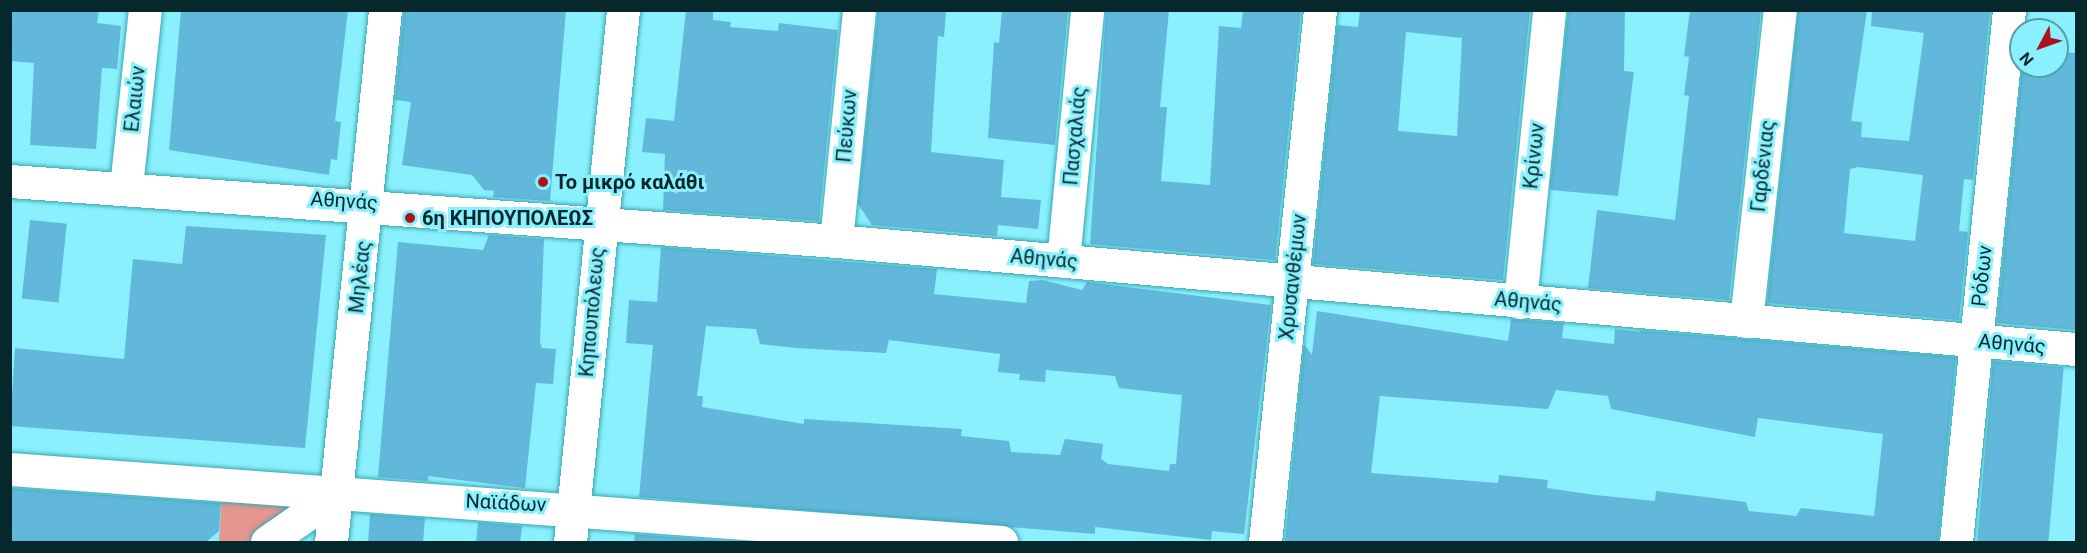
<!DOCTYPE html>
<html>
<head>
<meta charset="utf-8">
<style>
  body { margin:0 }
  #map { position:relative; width:2087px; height:553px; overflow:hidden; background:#8af0fd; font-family:Roboto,sans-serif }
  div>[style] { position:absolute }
  .green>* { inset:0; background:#e5968e }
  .building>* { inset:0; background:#61b8db; transform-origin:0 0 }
  .roads { filter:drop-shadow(0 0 2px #3aa6b3) drop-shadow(0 0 2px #3aa6b3) }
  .minor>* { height:33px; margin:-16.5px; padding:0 16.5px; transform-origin:16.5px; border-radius:16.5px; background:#fff }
  .dots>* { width:16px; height:16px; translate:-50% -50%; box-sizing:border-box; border:3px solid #8af0fd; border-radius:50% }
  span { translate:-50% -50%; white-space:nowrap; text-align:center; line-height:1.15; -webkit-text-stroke:6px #8af0fd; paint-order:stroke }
  .street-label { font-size:20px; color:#06282c }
  .poi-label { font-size:20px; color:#06282c; font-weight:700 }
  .left { translate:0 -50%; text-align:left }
  .frame { position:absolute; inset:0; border:12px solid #06282c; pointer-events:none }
  .north { position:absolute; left:2009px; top:18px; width:60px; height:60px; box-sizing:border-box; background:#8af0fd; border:2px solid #55a0a9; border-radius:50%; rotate:229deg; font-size:16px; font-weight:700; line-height:24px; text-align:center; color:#06282c }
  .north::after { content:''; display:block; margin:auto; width:21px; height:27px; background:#a9151b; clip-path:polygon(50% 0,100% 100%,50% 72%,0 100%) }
</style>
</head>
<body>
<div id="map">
  <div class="green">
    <i style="clip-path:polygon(222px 494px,336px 494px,267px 542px,219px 542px)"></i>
  </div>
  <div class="building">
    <i style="clip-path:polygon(10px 10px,99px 10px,97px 23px,121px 26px,117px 69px,102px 68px,96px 149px,30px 145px,34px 63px,10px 61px)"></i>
    <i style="clip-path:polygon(181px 10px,348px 10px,335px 121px,341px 122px,337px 160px,331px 159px,329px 175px,169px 150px)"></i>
    <i style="clip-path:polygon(404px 10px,566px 10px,550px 201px,493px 197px,494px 191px,484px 190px,472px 175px,402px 165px,411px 102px,395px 100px)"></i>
    <i style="clip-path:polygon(686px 10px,713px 10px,713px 20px,731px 22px,730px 27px,778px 31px,779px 23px,838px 30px,819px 221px,663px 210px,665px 154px,642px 152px,646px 118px,674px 121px)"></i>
    <i style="clip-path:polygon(878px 10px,946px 10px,944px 37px,938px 36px,931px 152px,1004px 160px,1001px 197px,1041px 200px,1038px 229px,998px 225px,997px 236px,872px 225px,858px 204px)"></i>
    <i style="clip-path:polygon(1002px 10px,1068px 10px,1055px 145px,988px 138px,994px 42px,999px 43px)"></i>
    <i style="clip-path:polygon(1106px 10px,1169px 10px,1160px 107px,1167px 107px,1161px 181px,1210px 185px,1219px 26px,1241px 28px,1243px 10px,1301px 10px,1275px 260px,1090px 244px)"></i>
    <i style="clip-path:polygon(evenodd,1360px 10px,1530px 10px,1503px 280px,1313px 264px,1337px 25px,1358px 27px,1360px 10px,1406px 32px,1462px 38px,1457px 136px,1398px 131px,1406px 32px)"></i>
    <i style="clip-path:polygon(1568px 10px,1625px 10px,1624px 71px,1634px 72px,1618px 196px,1550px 190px)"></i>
    <i style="clip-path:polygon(1690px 10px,1761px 10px,1729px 300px,1588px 288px,1597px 210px,1675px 220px,1689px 96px,1684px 95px,1689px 57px,1684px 56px)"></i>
    <i style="clip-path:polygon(evenodd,1798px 10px,1867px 10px,1851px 121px,1862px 122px,1861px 137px,1909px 141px,1924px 33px,1871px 26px,1872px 10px,1990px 10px,1973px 180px,1964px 179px,1959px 231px,1968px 232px,1959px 320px,1767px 303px,1798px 10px,1858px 167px,1923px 175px,1915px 241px,1844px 233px,1850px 169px,1858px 167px)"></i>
    <i style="clip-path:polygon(2057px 52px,2076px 53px,2076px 330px,1997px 323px,2022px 66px,2057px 66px)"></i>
    <i style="left:30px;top:220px;width:37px;height:79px;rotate:6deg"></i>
    <i style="clip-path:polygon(186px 226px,326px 235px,305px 448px,10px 426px,15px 348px,124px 359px,133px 259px,182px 264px)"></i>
    <i style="clip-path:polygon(489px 235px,544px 239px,540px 342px,542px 348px,556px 349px,553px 384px,536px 383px,525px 488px,428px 476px,428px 481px,378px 477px,398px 242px,483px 250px)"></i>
    <i style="clip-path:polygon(evenodd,661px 247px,937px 269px,934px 294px,1026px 303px,1029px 281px,1043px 280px,1082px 290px,1087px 282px,1271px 305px,1244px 534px,1212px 531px,1211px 540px,1095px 527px,1095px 534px,639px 497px,653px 345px,626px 343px,629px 300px,657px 302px,661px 247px,706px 326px,756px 329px,760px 344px,796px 348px,886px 353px,889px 340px,1000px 354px,998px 372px,1020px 374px,1019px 380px,1045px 382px,1046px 370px,1115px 376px,1119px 388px,1182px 395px,1176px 464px,1170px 464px,1169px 471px,1108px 464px,1101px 459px,1103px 444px,1065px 439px,1060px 455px,1011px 452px,1009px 441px,961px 436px,962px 429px,804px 419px,804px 424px,702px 407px,703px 396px,697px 396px,706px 326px)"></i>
    <i style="clip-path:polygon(evenodd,1317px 311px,1508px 341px,1511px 319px,1564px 323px,1562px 338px,1614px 344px,1615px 329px,1641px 332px,1638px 330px,1956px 357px,1938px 543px,1285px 543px,1304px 344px,1312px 355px,1317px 311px,1556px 390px,1608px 396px,1611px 409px,1755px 437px,1758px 418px,1883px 434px,1874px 516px,1801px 508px,1796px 516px,1749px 511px,1746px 502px,1656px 491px,1655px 501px,1595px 495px,1547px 488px,1548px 480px,1499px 475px,1498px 483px,1371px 473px,1380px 396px,1548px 409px,1556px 390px)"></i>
    <i style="left:1993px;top:361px;width:71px;height:183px;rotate:5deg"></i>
    <i style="clip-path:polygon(10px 488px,221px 503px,219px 531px,205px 543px,10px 543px)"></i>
    <i style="clip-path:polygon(370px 514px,425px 518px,423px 543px,368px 543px)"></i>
    <i style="clip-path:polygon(478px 522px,522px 526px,520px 543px,476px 543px)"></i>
    <i style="clip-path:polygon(635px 534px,753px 543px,634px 543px)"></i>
  </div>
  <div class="roads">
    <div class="minor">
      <i style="left:10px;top:181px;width:828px;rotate:4.15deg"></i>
      <i style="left:836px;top:241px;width:1245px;rotate:4.98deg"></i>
      <i style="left:126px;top:187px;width:178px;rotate:-83.9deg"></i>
      <i style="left:836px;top:241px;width:232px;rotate:-84.3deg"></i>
      <i style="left:1063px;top:261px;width:252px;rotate:-84.5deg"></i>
      <i style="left:1520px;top:302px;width:293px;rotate:-84.3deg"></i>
      <i style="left:1746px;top:321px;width:313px;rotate:-83.8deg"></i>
      <i style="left:10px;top:469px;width:994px;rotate:4.21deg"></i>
      <i style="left:267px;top:542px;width:84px;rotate:-34.8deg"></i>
      <i style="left:331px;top:542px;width:535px;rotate:-84.2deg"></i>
      <i style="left:570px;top:542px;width:535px;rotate:-84.31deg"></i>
      <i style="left:1265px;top:542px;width:535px;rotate:-84.1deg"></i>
      <i style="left:1956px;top:542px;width:535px;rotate:-84.31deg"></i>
    </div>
  </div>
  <div class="dots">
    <i style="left:543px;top:182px;background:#a9151b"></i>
    <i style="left:410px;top:218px;background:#a9151b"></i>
  </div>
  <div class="street-label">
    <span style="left:135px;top:99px;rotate:-84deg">Ελαιών</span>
    <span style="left:847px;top:126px;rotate:-85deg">Πεύκων</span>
    <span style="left:1075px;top:136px;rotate:-85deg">Πασχαλιάς</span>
    <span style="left:1534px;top:156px;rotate:-84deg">Κρίνων</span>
    <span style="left:1763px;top:166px;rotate:-84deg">Γαρδένιας</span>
    <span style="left:344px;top:201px;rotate:4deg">Αθηνάς</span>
    <span style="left:1044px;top:259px;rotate:5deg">Αθηνάς</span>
    <span style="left:1982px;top:276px;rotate:-84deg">Ρόδων</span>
    <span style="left:360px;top:277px;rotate:-84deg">Μηλέας</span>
    <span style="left:1293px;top:277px;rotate:-84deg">Χρυσανθέμων</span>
    <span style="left:1528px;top:302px;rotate:5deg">Αθηνάς</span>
    <span style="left:592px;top:312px;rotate:-85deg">Κηπουπόλεως</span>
    <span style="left:2012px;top:344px;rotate:5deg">Αθηνάς</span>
    <span style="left:506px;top:503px;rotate:3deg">Ναϊάδων</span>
  </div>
  <div class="poi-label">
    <span class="left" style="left:555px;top:182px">Το μικρό καλάθι</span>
    <span class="left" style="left:422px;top:218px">6η ΚΗΠΟΥΠΟΛΕΩΣ</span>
  </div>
  <div class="frame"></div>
  <div class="north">N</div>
</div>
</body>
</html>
